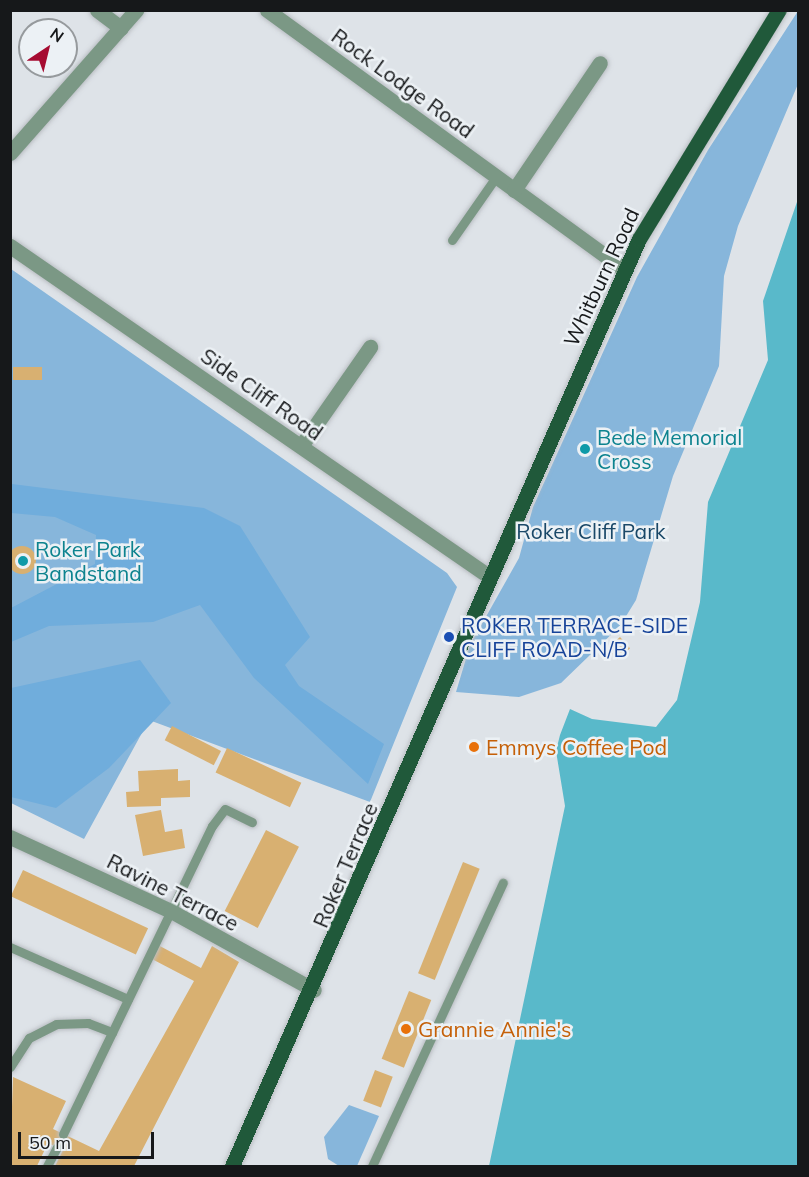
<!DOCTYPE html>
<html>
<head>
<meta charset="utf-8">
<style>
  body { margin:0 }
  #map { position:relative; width:809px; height:1177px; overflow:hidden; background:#dee3e8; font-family:Mulish,sans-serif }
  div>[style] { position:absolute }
  .green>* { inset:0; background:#87b6db }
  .forest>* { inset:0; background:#70addc }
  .water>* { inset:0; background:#59b9ca }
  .building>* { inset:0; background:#d8b071; transform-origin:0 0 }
  .round { border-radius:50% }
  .roads { filter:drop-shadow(0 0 2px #babec3) drop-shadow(0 0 2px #babec3) }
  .service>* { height:9px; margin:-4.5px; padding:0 4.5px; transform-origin:4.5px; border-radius:4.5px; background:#7b9885 }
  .minor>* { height:15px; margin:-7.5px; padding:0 7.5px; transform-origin:7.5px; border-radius:7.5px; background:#7b9885 }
  .tertiary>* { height:15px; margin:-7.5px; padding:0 7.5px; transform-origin:7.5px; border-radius:7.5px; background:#7b9885 }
  .primary>* { height:15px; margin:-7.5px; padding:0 7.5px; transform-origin:7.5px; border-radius:7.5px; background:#20593a }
  .dots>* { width:16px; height:16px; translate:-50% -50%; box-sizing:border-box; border:3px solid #ecf1f5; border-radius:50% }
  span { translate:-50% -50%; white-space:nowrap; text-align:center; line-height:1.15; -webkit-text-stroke:5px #ecf1f5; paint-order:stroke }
  .street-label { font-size:21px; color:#16181a }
  .culture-label { font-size:21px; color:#0d838f }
  .left { translate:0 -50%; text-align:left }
  .park-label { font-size:21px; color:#1a4868 }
  .transit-label { font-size:21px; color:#164399 }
  .food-label { font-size:21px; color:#c56008 }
  .frame { position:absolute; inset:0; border:12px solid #16181a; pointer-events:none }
  .north { position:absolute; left:18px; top:18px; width:60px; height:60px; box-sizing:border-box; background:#ecf1f5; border:2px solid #969a9d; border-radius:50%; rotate:35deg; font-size:16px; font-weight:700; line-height:24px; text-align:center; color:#16181a }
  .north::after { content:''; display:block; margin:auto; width:21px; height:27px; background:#a60b31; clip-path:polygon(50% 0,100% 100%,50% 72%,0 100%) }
  .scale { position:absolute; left:18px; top:1132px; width:136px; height:27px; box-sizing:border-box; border:3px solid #16181a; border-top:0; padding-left:8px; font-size:18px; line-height:21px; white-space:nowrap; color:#16181a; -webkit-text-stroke:4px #ecf1f5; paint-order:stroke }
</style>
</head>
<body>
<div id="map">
  <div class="green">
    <i style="clip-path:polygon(798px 11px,798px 84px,738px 226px,724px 276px,719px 366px,673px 476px,636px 600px,620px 626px,561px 683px,519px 697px,456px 692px,470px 645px,519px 558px,533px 507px,637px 277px,708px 150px)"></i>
    <i style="clip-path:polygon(11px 269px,447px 573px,457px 587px,370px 802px,149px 720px,84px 839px,11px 803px)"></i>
    <i style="clip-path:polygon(349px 1105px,379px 1116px,357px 1166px,339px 1166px,328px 1159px,324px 1137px)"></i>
  </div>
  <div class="forest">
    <i style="clip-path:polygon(12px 484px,204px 508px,240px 526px,310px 637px,285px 665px,299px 686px,384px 744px,368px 784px,254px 678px,200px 605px,153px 622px,49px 626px,11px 642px,11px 608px,95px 564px,96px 535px,55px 517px,11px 513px)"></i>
    <i style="clip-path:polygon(140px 660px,171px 703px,109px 768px,56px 808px,11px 797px,11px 688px)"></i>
  </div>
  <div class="water">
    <i style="clip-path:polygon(798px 199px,798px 1166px,489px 1166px,565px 806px,556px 751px,560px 735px,570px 709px,592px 719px,656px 727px,677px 700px,700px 602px,708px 502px,768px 360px,763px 301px)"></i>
  </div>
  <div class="building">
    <i style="left:42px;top:367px;width:13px;height:29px;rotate:90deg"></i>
    <i class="round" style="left:8px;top:546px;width:28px;height:28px"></i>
    <i style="left:620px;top:637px;width:15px;height:17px;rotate:48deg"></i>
    <i style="left:172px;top:726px;width:55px;height:16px;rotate:27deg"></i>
    <i style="left:227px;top:748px;width:82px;height:27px;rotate:25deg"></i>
    <i style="clip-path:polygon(178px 769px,178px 781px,190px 780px,190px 797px,161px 798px,161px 806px,127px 807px,126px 792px,139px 791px,138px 771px)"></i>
    <i style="clip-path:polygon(161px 810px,165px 832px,182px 829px,185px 848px,143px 856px,135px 815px)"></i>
    <i style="left:266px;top:830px;width:37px;height:91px;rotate:27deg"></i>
    <i style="left:463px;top:862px;width:18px;height:120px;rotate:22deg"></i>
    <i style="left:23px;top:870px;width:138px;height:29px;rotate:25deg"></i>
    <i style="clip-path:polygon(158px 945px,201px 968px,212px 946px,239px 962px,134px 1166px,55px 1166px,63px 1150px,48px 1143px,37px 1166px,10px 1166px,13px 1077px,66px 1101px,53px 1129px,99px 1151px,194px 981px,150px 958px)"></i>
    <i style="left:409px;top:991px;width:24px;height:73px;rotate:22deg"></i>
    <i style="left:375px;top:1070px;width:19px;height:33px;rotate:21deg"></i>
  </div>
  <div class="roads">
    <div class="service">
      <i style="left:452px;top:240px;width:77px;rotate:-55.1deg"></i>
      <i style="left:10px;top:947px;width:129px;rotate:23.8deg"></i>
      <i style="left:10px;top:1067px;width:35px;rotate:-57deg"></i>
      <i style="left:29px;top:1038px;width:30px;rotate:-27deg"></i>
      <i style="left:56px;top:1024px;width:32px;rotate:-2deg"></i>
      <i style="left:88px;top:1023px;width:26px;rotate:21deg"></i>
      <i style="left:63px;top:1134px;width:342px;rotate:-64.2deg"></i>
      <i style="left:212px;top:826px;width:21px;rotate:-53deg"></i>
      <i style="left:225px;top:809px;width:30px;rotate:26deg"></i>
      <i style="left:47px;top:1166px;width:21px;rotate:-62deg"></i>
      <i style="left:372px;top:1166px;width:312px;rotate:-65.2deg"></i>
    </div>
    <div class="minor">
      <i style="left:97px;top:10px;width:30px;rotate:37deg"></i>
      <i style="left:267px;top:10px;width:442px;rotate:36deg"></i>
      <i style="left:514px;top:190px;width:153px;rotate:-55.9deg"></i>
      <i style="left:301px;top:446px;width:121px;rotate:-55.1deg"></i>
      <i style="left:10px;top:837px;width:177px;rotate:24.7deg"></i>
      <i style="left:171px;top:911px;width:163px;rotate:28.9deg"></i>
    </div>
    <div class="tertiary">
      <i style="left:10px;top:153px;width:191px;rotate:-48.6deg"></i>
      <i style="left:10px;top:246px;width:583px;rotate:34.59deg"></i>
    </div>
    <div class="primary">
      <i style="left:232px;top:1166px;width:1012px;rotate:-66.3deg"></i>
      <i style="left:639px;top:239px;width:268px;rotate:-58.6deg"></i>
    </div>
  </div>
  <div class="dots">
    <i style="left:585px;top:449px;background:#0f9aa8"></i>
    <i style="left:23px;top:561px;background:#0f9aa8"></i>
    <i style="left:449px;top:637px;background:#1a4fb4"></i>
    <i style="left:474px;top:747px;background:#e8710a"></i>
    <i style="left:406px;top:1029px;background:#e8710a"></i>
  </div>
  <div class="street-label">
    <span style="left:403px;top:83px;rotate:36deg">Rock Lodge Road</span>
    <span style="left:601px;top:277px;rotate:-65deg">Whitburn Road</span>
    <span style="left:262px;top:394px;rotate:35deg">Side Cliff Road</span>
    <span style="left:345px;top:865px;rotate:-67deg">Roker Terrace</span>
    <span style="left:173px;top:892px;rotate:27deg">Ravine Terrace</span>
  </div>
  <div class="culture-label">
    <span class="left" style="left:597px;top:449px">Bede Memorial<br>Cross</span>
    <span class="left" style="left:35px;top:561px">Roker Park<br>Bandstand</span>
  </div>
  <div class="park-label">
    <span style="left:591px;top:531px">Roker Cliff Park</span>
  </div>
  <div class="transit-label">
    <span class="left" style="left:461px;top:637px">ROKER TERRACE-SIDE<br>CLIFF ROAD-N/B</span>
  </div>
  <div class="food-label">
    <span class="left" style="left:486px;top:747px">Emmys Coffee Pod</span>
    <span class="left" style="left:418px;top:1029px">Grannie Annie's</span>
  </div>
  <div class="frame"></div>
  <div class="north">N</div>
  <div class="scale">50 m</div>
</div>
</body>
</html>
